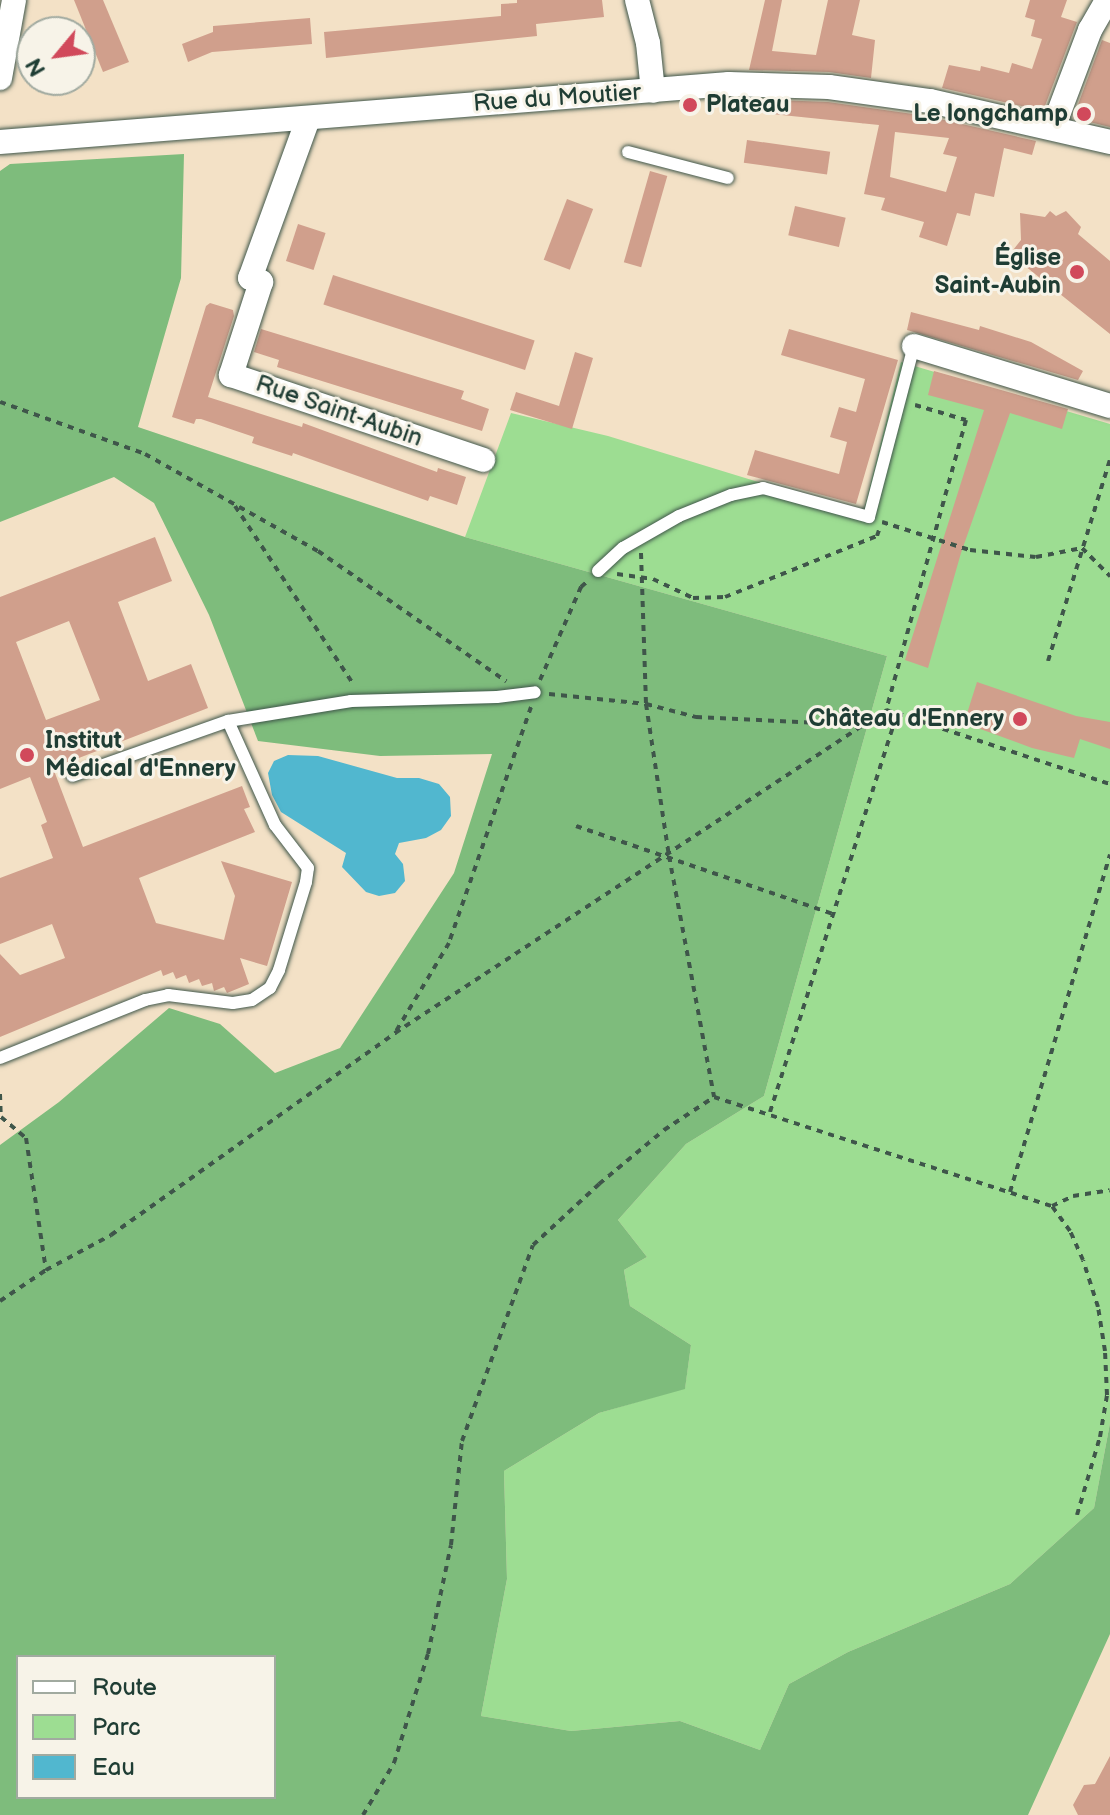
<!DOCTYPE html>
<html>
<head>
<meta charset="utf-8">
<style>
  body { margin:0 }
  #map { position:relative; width:1110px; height:1815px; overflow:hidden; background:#f3e1c6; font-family:"Balsamiq Sans",sans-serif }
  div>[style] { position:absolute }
  .green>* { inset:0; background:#9ddd92 }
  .forest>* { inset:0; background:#7ebc7c }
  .water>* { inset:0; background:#51b7cf }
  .building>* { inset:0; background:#d09f8c; transform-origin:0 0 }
  .path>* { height:4px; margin-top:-2px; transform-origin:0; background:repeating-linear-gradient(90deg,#3f564a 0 6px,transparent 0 12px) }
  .roads { filter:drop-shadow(0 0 2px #3f564a) drop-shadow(0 0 2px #3f564a) }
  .lane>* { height:12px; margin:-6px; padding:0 6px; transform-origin:6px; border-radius:6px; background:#fff }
  .street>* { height:24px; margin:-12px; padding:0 12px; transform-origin:12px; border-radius:12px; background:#fff }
  .dots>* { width:22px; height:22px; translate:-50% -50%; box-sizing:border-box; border:4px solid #f7f3e8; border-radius:50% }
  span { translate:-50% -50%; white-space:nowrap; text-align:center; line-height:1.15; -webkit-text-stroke:6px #f7f3e8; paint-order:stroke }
  .street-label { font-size:24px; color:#1f3d34 }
  .poi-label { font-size:24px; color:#1f3d34; font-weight:700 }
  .left { translate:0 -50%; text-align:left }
  .right { translate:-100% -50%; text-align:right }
  .legend { position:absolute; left:16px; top:1655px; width:260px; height:144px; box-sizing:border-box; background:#f7f3e8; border:2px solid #a1aaa0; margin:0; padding:10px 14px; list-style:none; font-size:24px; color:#1f3d34 }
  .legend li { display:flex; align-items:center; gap:16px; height:40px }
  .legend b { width:40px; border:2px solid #a1aaa0 }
  .north { position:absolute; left:16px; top:16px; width:80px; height:80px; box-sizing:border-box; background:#f7f3e8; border:2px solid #a1aaa0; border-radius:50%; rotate:241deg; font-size:22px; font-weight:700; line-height:32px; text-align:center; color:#1f3d34 }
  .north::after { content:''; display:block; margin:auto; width:28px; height:36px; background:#d1495b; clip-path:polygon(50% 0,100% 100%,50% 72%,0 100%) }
</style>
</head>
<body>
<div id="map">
  <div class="green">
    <i style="clip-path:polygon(901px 362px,1110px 424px,1110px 1423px,1094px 1508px,1010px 1584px,848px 1652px,789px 1684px,760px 1750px,680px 1721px,571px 1731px,481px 1716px,507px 1579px,504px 1471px,599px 1413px,685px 1388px,691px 1345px,630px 1306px,624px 1270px,647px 1257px,618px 1220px,686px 1144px,764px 1096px,887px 656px,465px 537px,511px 413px,608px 436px,863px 514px)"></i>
  </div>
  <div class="forest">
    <i style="clip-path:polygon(evenodd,184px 154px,181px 278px,138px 427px,465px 537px,887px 656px,764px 1096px,686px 1144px,618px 1220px,647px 1257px,624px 1270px,630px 1306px,691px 1345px,685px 1389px,599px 1413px,504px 1471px,507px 1579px,481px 1716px,571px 1731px,680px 1721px,760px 1750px,789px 1684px,848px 1652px,1010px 1584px,1094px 1508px,1110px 1423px,1110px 1634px,1028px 1815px,0 1815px,0 1145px,59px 1102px,169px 1008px,220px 1024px,275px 1073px,340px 1048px,454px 873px,492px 754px,380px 756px,258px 741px,209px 615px,154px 503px,114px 477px,0 522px,0 171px,10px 164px,184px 154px,18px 1657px,274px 1657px,274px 1797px,18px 1797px,18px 1657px)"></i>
  </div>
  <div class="water">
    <i style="clip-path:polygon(288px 755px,318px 756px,397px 778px,419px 778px,439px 784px,450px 797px,451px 816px,441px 830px,426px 838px,399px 843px,395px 854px,403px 864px,405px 881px,395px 893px,379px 896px,366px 892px,342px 867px,346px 853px,281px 812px,272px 795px,268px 773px,274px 761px)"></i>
  </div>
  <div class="building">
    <i style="clip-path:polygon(74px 0,103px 0,129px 62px,103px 72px)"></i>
    <i style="clip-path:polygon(517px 0,602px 0,604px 17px,536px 24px,537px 36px,326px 58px,324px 32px,501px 16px,501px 4px,517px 3px)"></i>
    <i style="clip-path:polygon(765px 0,782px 0,772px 51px,816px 55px,828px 0,860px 0,852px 35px,875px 40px,871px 78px,829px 72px,749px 70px)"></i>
    <i style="clip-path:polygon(1030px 0,1067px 0,1061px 17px,1077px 22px,1043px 111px,942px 88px,949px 65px,980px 71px,981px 66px,1009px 73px,1012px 63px,1032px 69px,1042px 39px,1031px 36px,1035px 20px,1025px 17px)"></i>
    <i style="clip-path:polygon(310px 18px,312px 44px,212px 52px,188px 62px,182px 44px,213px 32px,213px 26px)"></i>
    <i style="clip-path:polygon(1102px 40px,1110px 43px,1110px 127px,1073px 118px)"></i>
    <i style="clip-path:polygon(evenodd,776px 100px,828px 102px,927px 116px,1036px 141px,1032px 155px,1004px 148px,994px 197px,975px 193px,970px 216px,957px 213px,947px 246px,919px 237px,924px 222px,881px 210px,885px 198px,864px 194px,879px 125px,772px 114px,776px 100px,895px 132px,949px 138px,943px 154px,957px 157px,946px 192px,890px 177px,895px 132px)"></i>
    <i style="left:747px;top:140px;width:84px;height:23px;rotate:8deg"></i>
    <i style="left:650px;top:171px;width:18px;height:95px;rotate:16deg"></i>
    <i style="left:567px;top:199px;width:28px;height:65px;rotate:21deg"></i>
    <i style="left:795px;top:206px;width:52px;height:30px;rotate:13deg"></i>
    <i style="clip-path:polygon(1050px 211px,1056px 216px,1066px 211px,1081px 227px,1078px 234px,1110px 261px,1110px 334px,1010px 254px,1021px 240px,1020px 213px,1045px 217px)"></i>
    <i style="left:298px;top:224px;width:29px;height:39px;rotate:18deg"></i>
    <i style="left:333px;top:275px;width:212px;height:31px;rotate:18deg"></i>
    <i style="clip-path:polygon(210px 303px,233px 310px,234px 316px,208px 397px,302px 427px,303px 423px,437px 472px,438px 468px,466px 477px,457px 505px,430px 496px,428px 501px,293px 453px,292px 456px,252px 443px,254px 437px,201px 419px,196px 419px,194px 424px,172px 417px,206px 306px)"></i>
    <i style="clip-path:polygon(911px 312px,979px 330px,980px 326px,1031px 342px,1083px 371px,1078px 380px,907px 330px)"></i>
    <i style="clip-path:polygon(261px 329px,464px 391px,461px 399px,489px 409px,482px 431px,277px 367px,279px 360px,254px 352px)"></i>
    <i style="clip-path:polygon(789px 329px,898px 360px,856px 504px,747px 475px,755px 450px,839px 474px,847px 442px,830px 437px,839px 407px,856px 412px,865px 379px,781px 355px)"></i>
    <i style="clip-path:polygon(575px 352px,593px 358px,572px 429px,510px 410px,516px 392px,559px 406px)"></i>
    <i style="clip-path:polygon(934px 371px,1068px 409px,1062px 429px,1010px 413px,961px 553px,928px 668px,905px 660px,984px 410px,928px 395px)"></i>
    <i style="clip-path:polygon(evenodd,155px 537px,172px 581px,118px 602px,148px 681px,191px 664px,208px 708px,53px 768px,83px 847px,242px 786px,250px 807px,244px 809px,255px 832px,139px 878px,156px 923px,224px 940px,235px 896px,221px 861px,292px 882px,267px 966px,240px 958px,249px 984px,227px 993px,224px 987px,214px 991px,212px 983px,202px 986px,199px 979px,189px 983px,186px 975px,176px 979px,173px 972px,163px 976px,161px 970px,0 1037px,0 954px,20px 975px,65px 958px,52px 924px,0 944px,0 878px,53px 858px,41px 825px,47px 822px,30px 777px,0 789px,0 597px,155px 537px,69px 621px,100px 700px,46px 720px,16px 642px,69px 621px)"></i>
    <i style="clip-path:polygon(977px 682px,1076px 716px,1110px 722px,1110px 749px,1080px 739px,1074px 758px,1032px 748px,964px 723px)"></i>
    <i style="clip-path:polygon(1110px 1756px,1110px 1815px,1078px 1815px,1073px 1805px,1084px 1785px,1095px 1784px)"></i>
  </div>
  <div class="path">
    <i style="left:0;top:402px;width:154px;rotate:19.7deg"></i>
    <i style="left:145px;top:454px;width:198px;rotate:29.3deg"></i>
    <i style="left:318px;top:551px;width:229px;rotate:34.7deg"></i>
    <i style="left:915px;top:405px;width:53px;rotate:16.4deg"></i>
    <i style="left:966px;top:420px;width:301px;rotate:105.4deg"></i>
    <i style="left:886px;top:710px;width:236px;rotate:18.3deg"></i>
    <i style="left:235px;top:506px;width:215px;rotate:56.4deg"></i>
    <i style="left:882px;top:522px;width:92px;rotate:17.7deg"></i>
    <i style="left:970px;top:550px;width:66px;rotate:6.1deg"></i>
    <i style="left:1036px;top:557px;width:47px;rotate:-11.1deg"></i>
    <i style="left:1082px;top:548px;width:40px;rotate:45deg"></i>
    <i style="left:641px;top:553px;width:151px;rotate:88.1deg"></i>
    <i style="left:646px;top:704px;width:154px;rotate:81.4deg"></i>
    <i style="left:669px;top:856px;width:245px;rotate:79.4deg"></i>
    <i style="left:617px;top:574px;width:36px;rotate:8deg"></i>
    <i style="left:653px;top:579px;width:44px;rotate:25.4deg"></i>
    <i style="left:693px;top:598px;width:32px;rotate:-2deg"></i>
    <i style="left:725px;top:597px;width:164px;rotate:-21.9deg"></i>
    <i style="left:877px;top:536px;width:6px;rotate:-72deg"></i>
    <i style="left:1048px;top:661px;width:210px;rotate:-72.9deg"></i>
    <i style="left:540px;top:680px;width:102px;rotate:-66.2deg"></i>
    <i style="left:581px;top:587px;width:9px;rotate:-41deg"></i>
    <i style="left:549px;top:694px;width:98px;rotate:5.9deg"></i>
    <i style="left:646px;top:704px;width:52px;rotate:14.6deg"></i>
    <i style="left:696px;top:717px;width:166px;rotate:2.8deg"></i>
    <i style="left:531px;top:707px;width:250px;rotate:109.2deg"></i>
    <i style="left:449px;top:943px;width:105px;rotate:121deg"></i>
    <i style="left:395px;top:1033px;width:588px;rotate:-33.34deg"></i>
    <i style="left:576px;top:826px;width:272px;rotate:18.9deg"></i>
    <i style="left:0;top:1094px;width:23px;rotate:88deg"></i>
    <i style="left:1px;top:1117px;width:33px;rotate:40deg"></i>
    <i style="left:26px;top:1138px;width:134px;rotate:81.4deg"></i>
    <i style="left:770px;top:1112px;width:417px;rotate:-72.3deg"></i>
    <i style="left:1010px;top:1192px;width:352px;rotate:-73.5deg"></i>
    <i style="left:0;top:1301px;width:55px;rotate:-34deg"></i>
    <i style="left:46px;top:1270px;width:74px;rotate:-28.3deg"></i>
    <i style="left:111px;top:1235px;width:349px;rotate:-35.4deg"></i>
    <i style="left:1077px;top:1515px;width:81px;rotate:-73.6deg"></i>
    <i style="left:1100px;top:1437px;width:43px;rotate:-80.5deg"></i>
    <i style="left:1107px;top:1395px;width:44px;rotate:-92.6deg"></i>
    <i style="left:1105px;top:1351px;width:45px;rotate:-99deg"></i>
    <i style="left:1098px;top:1307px;width:49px;rotate:-107.7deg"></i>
    <i style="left:1083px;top:1260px;width:32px;rotate:-114deg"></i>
    <i style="left:1070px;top:1231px;width:31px;rotate:-126deg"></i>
    <i style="left:1052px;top:1206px;width:23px;rotate:-25deg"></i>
    <i style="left:1073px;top:1196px;width:37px;rotate:-9deg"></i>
    <i style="left:363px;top:1815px;width:61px;rotate:-59.2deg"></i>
    <i style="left:394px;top:1763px;width:114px;rotate:-72.7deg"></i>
    <i style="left:428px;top:1654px;width:111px;rotate:-78.1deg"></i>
    <i style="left:451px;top:1545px;width:105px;rotate:-84deg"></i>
    <i style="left:462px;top:1441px;width:208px;rotate:-70.1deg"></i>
    <i style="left:533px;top:1245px;width:90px;rotate:-42.7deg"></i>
    <i style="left:599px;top:1184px;width:85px;rotate:-39.7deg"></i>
    <i style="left:664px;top:1130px;width:60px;rotate:-33.4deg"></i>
    <i style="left:714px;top:1097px;width:355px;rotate:17.9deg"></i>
  </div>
  <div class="roads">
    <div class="lane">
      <i style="left:628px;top:152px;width:103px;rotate:14.6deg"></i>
      <i style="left:598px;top:571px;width:34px;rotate:-43deg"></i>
      <i style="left:623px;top:548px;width:64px;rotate:-29.7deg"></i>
      <i style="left:679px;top:516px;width:56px;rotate:-22deg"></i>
      <i style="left:731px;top:495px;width:33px;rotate:-12deg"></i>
      <i style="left:763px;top:488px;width:110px;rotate:15.3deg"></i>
      <i style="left:869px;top:517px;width:177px;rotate:-75.3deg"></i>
      <i style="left:228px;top:721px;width:125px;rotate:-9.2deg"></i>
      <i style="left:351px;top:701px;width:146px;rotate:-1.6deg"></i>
      <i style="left:497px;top:697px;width:38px;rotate:-7deg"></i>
      <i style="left:0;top:1058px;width:156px;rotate:-21.8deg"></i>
      <i style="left:145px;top:1000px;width:24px;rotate:-12deg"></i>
      <i style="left:168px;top:995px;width:65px;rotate:7deg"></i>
      <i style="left:233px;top:1003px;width:19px;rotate:-9deg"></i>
      <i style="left:252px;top:1000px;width:22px;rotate:-34deg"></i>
      <i style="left:270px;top:988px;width:20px;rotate:-63deg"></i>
      <i style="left:279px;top:970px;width:92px;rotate:-72.9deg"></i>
      <i style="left:306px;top:882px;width:14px;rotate:-82deg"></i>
      <i style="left:308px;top:868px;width:54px;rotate:-127.5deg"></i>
      <i style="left:275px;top:825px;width:114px;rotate:-114.3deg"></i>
      <i style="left:228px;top:721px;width:165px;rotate:160.6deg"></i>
    </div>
    <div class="street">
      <i style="left:637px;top:0;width:44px;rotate:75.7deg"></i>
      <i style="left:648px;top:43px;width:48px;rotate:84.1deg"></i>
      <i style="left:0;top:78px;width:79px;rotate:-79.8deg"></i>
      <i style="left:308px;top:119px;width:169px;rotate:110deg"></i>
      <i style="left:250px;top:278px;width:12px;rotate:20deg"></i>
      <i style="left:261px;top:282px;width:98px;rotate:107.9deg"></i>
      <i style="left:231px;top:375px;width:266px;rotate:18.6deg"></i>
      <i style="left:1053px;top:128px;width:105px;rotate:-69.3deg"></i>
      <i style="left:1090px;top:30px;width:34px;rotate:-60deg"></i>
      <i style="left:0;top:142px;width:731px;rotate:-4.55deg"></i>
      <i style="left:729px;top:84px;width:100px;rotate:1.7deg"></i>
      <i style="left:829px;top:87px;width:102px;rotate:7.9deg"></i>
      <i style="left:930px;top:101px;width:185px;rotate:12.8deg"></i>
      <i style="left:914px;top:346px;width:205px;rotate:17deg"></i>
    </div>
  </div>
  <div class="dots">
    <i style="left:690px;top:105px;background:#d1495b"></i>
    <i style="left:1084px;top:114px;background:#d1495b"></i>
    <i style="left:1077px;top:272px;background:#d1495b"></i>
    <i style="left:1020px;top:719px;background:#d1495b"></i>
    <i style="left:27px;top:755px;background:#d1495b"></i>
  </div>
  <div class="street-label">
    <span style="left:557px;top:98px;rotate:-4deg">Rue du Moutier</span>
    <span style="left:339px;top:411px;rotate:19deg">Rue Saint-Aubin</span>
  </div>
  <div class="poi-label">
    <span class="left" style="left:706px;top:105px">Plateau</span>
    <span class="right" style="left:1068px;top:114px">Le longchamp</span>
    <span class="right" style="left:1061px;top:272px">Église<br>Saint-Aubin</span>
    <span class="right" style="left:1004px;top:719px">Château d'Ennery</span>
    <span class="left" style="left:45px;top:755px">Institut<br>Médical d'Ennery</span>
  </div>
  <ul class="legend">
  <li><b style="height:10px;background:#fff"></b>Route</li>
  <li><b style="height:22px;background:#9ddd92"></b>Parc</li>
  <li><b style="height:22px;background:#51b7cf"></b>Eau</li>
  </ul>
  <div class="north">N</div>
</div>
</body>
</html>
